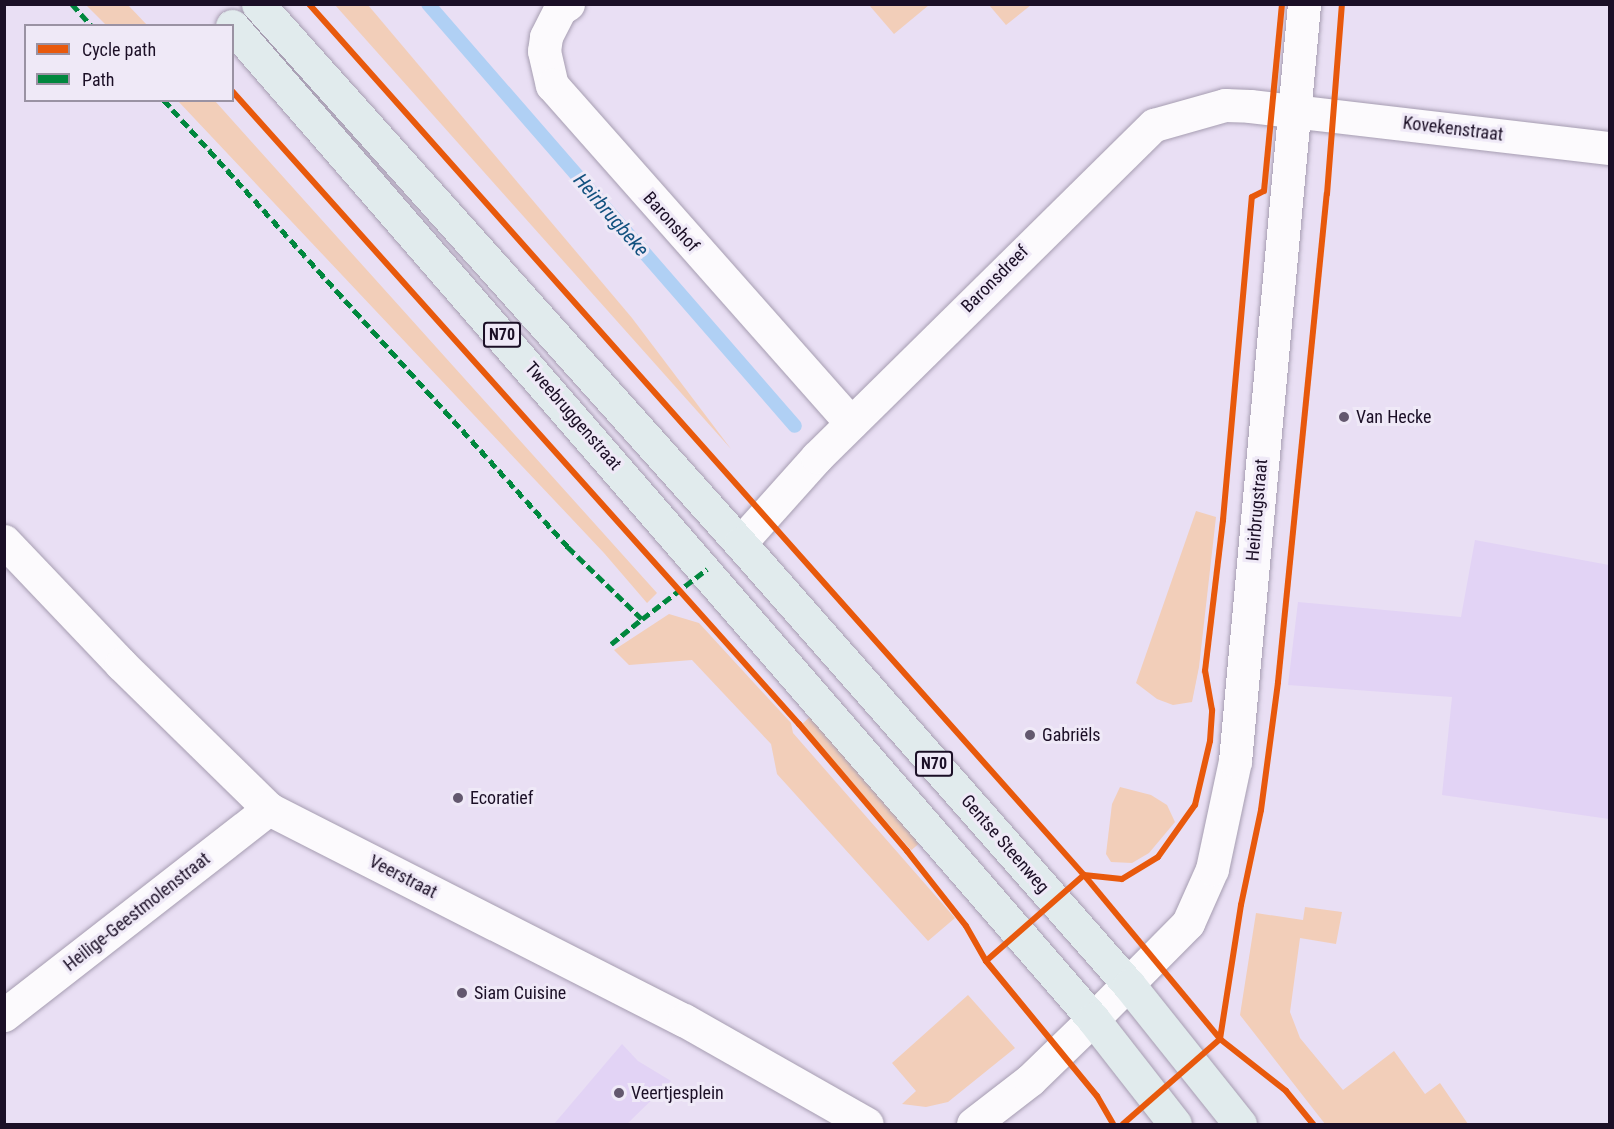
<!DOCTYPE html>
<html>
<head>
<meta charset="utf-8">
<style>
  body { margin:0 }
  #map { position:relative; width:1614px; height:1129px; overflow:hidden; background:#e9dff4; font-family:"Roboto Condensed",sans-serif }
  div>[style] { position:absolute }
  .built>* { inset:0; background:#e2d3f5 }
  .green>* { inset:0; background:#f2ceb9; transform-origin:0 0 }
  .stream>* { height:14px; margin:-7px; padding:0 7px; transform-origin:7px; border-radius:7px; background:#b0d0f4 }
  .roads { filter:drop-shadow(0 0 2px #a69db1) drop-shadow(0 0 2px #a69db1) }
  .street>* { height:33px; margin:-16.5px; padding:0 16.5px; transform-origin:16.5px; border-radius:16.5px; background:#fcfafd }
  .secondary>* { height:33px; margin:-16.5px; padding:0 16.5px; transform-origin:16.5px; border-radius:16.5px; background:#fcfafd }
  .primary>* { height:33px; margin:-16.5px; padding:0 16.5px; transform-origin:16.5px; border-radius:16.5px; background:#e1ebed }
  .quiet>* { height:4.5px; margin-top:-2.25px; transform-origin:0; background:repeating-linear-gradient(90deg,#00873e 0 9px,transparent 0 13.5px) }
  .cycleway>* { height:6px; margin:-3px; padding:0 3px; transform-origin:3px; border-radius:3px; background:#e8590c }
  .dots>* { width:16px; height:16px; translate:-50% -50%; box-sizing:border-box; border:3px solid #efe9f7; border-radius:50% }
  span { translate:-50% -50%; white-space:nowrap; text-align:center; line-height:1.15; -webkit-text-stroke:6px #efe9f7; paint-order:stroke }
  .shield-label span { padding:2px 4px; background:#efe9f7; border:2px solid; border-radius:4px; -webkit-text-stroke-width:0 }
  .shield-label { font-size:16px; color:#1b0f26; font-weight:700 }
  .street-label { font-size:18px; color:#1b0f26 }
  .poi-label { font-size:18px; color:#1b0f26 }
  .left { translate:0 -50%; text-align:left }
  .water-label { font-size:20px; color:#12517f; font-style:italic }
  .frame { position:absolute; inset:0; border:6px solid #1b0f26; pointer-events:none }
  .legend { position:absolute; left:24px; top:24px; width:210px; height:78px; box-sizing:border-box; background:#efe9f7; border:2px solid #9a92a3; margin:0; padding:8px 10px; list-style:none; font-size:18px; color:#1b0f26 }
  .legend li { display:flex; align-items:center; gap:12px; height:30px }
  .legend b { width:30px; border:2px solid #9a92a3 }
</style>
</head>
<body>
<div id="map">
  <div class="built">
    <i style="clip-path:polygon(1475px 540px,1609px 565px,1609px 819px,1442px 795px,1452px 697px,1288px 685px,1298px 602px,1461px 617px)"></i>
    <i style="clip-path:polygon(622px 1044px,638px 1061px,671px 1081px,627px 1124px,554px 1124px)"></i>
  </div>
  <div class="green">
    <i style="clip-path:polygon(86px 5px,128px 5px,147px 25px,106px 25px)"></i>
    <i style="clip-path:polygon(335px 5px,368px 5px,632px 318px,731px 449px)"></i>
    <i style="clip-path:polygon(869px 5px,929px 5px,894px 34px)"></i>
    <i style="clip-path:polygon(989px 5px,1031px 5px,1006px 25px)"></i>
    <i style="clip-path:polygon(178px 101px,215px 101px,657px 593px,647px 603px,604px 553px)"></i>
    <i style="clip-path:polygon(1196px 511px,1216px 517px,1199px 667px,1192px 702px,1173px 705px,1157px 699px,1136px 683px)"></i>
    <i style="clip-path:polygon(669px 614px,699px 623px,791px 723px,793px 733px,955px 918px,928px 941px,777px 774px,771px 744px,692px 660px,629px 665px,614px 650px)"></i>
    <i style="left:810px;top:717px;width:167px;height:11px;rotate:49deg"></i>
    <i style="clip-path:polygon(1120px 787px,1151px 795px,1167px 805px,1175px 822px,1149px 853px,1132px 863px,1111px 862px,1106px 854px,1112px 804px)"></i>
    <i style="clip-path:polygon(1305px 907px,1342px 912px,1336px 944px,1300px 938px,1290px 1012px,1300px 1038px,1343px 1090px,1394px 1051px,1425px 1094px,1440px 1083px,1468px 1124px,1325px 1124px,1240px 1015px,1256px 913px,1303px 920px)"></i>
    <i style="clip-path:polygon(968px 995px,1015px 1048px,948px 1102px,926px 1107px,902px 1104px,916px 1091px,892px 1063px)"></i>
  </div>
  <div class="stream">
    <i style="left:428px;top:4px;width:559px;rotate:48.99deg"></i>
  </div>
  <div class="roads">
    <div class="street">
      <i style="left:568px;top:4px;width:9px;rotate:148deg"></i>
      <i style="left:560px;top:9px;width:31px;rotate:117deg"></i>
      <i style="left:546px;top:37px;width:14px;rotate:98deg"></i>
      <i style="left:544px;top:51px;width:35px;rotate:77deg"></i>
      <i style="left:552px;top:85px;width:451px;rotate:48.5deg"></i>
      <i style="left:4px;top:541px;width:170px;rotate:46.4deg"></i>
      <i style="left:121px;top:664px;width:207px;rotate:44.4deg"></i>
      <i style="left:269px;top:809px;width:466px;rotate:27deg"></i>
      <i style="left:684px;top:1020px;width:210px;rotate:29.6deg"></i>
      <i style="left:740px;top:543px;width:115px;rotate:-48.2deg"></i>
      <i style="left:817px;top:457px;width:473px;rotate:-44.6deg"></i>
      <i style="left:1154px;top:125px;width:74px;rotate:-15.7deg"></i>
      <i style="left:1225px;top:105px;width:25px;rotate:2deg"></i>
      <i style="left:1250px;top:106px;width:362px;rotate:6.7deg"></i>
      <i style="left:4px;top:1015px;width:336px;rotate:-37.9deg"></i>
      <i style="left:973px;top:1124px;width:72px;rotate:-37.7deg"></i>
      <i style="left:1030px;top:1080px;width:88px;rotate:-44.1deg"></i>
    </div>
    <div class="secondary">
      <i style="left:1093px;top:1019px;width:135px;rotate:-45.3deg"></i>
      <i style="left:1188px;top:923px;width:59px;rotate:-66deg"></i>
      <i style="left:1212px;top:869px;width:110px;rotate:-78deg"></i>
      <i style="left:1235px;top:761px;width:760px;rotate:-84.79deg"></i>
    </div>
    <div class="primary">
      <i style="left:258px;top:4px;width:723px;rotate:48.2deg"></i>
      <i style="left:740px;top:543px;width:589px;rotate:48.65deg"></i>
      <i style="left:1129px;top:985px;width:178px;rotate:51.4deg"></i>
      <i style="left:232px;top:26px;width:1314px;rotate:49.07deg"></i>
      <i style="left:1093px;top:1019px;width:133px;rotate:52deg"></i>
    </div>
  </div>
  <div class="quiet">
    <i style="left:72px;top:4px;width:30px;rotate:48deg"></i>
    <i style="left:164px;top:100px;width:603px;rotate:47.89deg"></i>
    <i style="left:568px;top:547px;width:103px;rotate:44.2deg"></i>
    <i style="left:642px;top:619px;width:82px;rotate:-37.6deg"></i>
    <i style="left:611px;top:644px;width:40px;rotate:-39deg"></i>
  </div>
  <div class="cycleway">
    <i style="left:309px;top:4px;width:1166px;rotate:48.34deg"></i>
    <i style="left:1084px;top:875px;width:213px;rotate:50.3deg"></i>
    <i style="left:1220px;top:1039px;width:84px;rotate:38.2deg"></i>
    <i style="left:1286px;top:1091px;width:43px;rotate:50.7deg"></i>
    <i style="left:232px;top:91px;width:850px;rotate:48.15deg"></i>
    <i style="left:799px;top:724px;width:167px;rotate:49.6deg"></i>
    <i style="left:907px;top:851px;width:95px;rotate:51.8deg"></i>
    <i style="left:966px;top:926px;width:40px;rotate:60.3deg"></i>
    <i style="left:986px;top:961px;width:175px;rotate:50.6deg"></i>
    <i style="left:1097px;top:1096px;width:32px;rotate:60deg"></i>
    <i style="left:986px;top:961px;width:130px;rotate:-41.3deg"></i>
    <i style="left:1084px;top:875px;width:38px;rotate:6deg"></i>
    <i style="left:1122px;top:879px;width:42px;rotate:-31.4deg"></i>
    <i style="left:1158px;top:857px;width:64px;rotate:-54.6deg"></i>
    <i style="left:1195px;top:805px;width:66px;rotate:-76.8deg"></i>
    <i style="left:1210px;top:741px;width:31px;rotate:-86deg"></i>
    <i style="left:1212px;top:710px;width:40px;rotate:-100deg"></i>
    <i style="left:1205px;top:671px;width:152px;rotate:-83.2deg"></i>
    <i style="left:1223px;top:520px;width:324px;rotate:-84.9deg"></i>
    <i style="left:1252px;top:197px;width:13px;rotate:-27deg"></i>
    <i style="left:1264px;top:191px;width:188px;rotate:-84.5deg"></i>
    <i style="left:1123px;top:1124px;width:129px;rotate:-41.2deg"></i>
    <i style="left:1220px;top:1039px;width:136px;rotate:-81.1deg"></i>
    <i style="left:1241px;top:905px;width:97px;rotate:-78.1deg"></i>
    <i style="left:1261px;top:810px;width:129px;rotate:-82.4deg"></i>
    <i style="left:1278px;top:682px;width:490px;rotate:-84.3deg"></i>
    <i style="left:1327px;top:194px;width:191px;rotate:-85.5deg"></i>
  </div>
  <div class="dots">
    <i style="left:1344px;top:417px;background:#63586e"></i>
    <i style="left:1030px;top:735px;background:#63586e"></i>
    <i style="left:458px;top:798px;background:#63586e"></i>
    <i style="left:462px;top:993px;background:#63586e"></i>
    <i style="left:619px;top:1093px;background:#63586e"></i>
  </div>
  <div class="shield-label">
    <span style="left:502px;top:335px">N70</span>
    <span style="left:934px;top:764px">N70</span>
  </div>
  <div class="street-label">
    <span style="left:1453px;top:129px;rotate:7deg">Kovekenstraat</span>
    <span style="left:671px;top:222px;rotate:48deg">Baronshof</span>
    <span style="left:995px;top:279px;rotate:-45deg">Baronsdreef</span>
    <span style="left:573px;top:416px;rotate:49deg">Tweebruggenstraat</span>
    <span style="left:1257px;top:510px;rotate:-85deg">Heirbrugstraat</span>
    <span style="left:1005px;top:844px;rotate:49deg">Gentse Steenweg</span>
    <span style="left:403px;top:877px;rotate:27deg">Veerstraat</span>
    <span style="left:137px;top:912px;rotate:-38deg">Heilige-Geestmolenstraat</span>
  </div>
  <div class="poi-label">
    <span class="left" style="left:1356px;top:417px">Van Hecke</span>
    <span class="left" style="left:1042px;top:735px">Gabriëls</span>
    <span class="left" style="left:470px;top:798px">Ecoratief</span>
    <span class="left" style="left:474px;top:993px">Siam Cuisine</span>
    <span class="left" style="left:631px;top:1093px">Veertjesplein</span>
  </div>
  <div class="water-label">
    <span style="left:611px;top:215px;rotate:49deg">Heirbrugbeke</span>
  </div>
  <div class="frame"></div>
  <ul class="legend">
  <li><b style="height:8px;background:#e8590c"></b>Cycle path</li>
  <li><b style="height:8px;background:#00873e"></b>Path</li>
  </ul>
</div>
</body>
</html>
